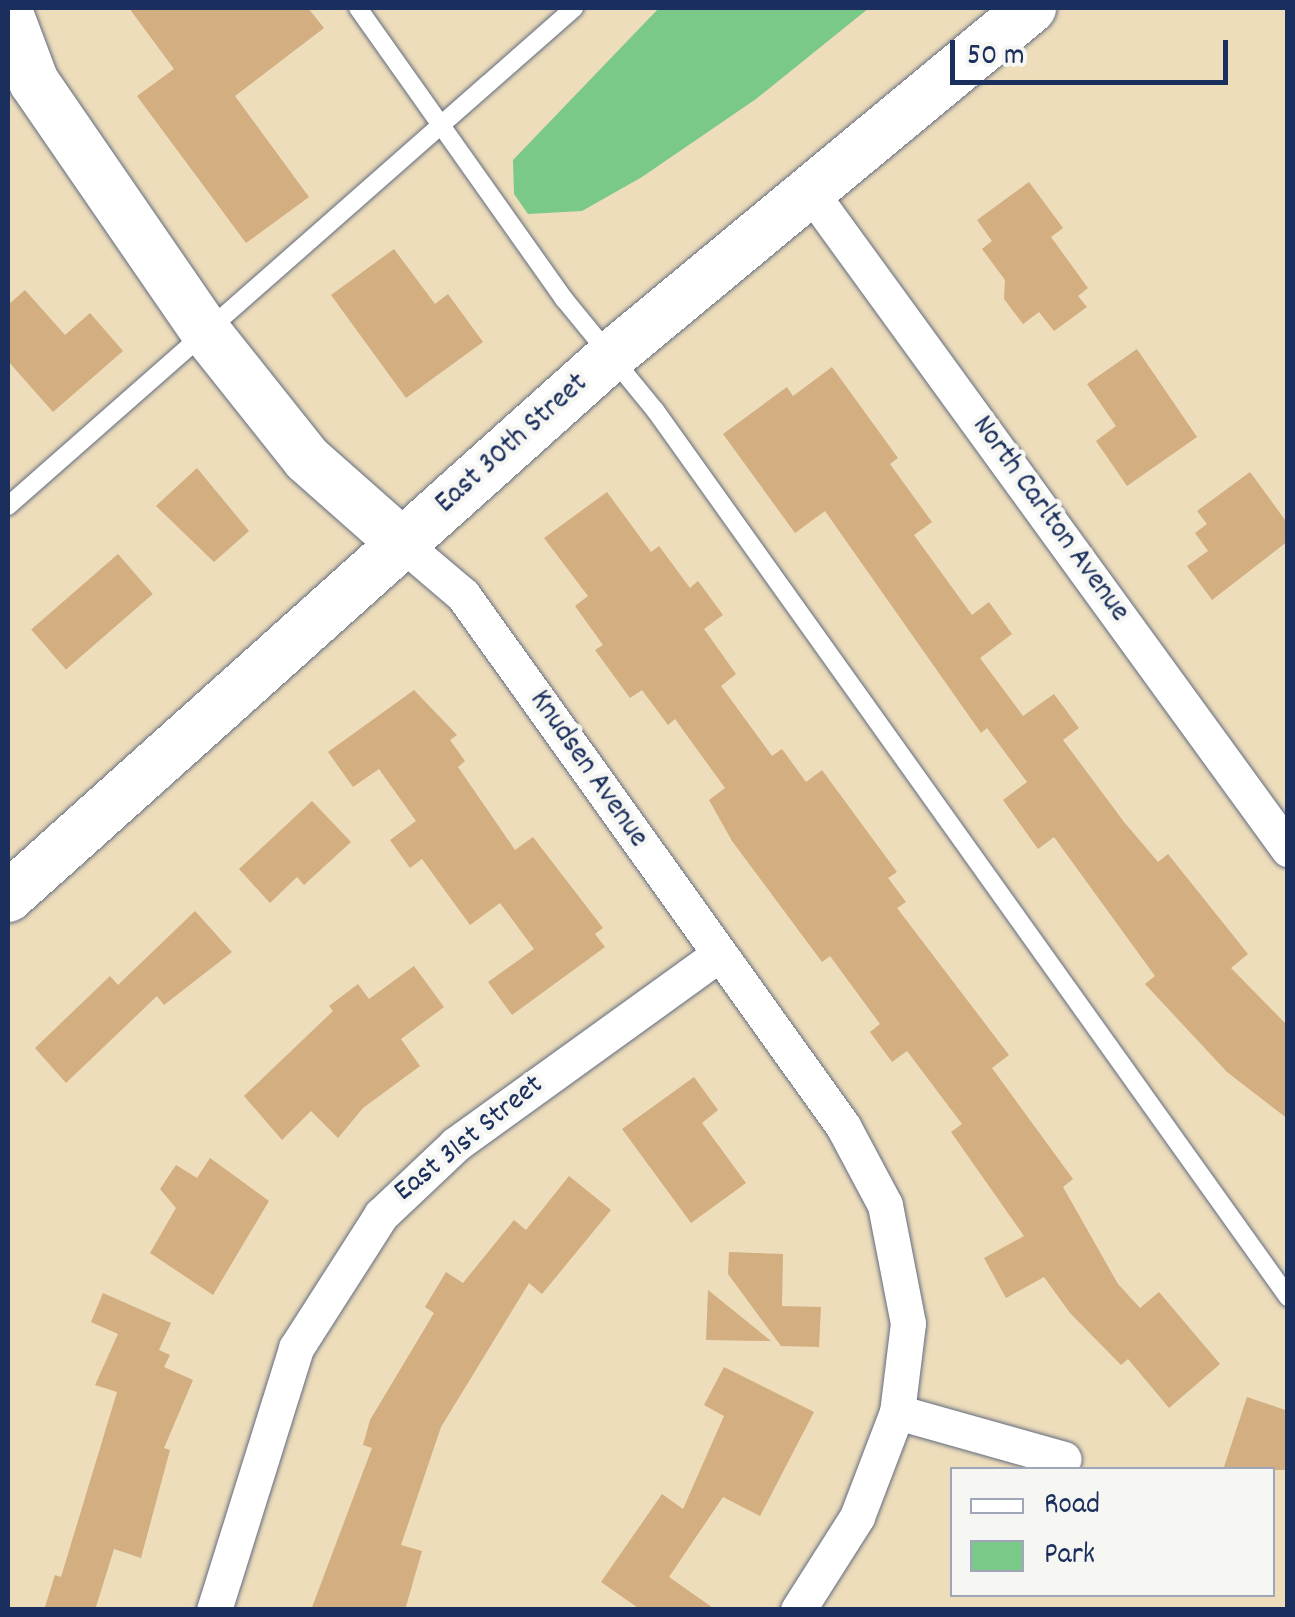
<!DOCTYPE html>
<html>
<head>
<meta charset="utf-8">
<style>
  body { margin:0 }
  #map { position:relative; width:1295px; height:1617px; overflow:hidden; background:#edddbb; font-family:Dekko,sans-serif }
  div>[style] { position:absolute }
  .green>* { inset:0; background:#7bc988 }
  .building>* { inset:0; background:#d2ae81; transform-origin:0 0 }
  .roads { filter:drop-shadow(0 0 2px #646c7f) drop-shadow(0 0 2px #646c7f) }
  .lane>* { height:18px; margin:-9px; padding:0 9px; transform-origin:9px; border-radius:9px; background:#fff }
  .street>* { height:35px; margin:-17.5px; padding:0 17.5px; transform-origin:17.5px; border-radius:17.5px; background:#fff }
  .secondary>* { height:50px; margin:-25px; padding:0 25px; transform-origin:25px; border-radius:25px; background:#fff }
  span { translate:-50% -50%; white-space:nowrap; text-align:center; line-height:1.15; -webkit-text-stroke:9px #f6f6f2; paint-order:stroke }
  .street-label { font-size:30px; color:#1b2f5e }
  .frame { position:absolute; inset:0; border:10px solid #1b2f5e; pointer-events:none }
  .legend { position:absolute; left:950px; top:1467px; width:325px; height:130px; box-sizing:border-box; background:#f6f6f2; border:2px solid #9ea6b7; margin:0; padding:12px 18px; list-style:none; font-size:30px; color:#1b2f5e }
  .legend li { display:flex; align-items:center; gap:20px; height:50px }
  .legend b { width:50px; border:2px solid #9ea6b7 }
  .scale { position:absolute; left:950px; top:40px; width:278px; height:45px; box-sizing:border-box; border:5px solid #1b2f5e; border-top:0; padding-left:12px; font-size:30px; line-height:35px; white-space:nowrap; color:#1b2f5e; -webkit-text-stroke:8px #f6f6f2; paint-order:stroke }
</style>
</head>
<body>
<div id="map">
  <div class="green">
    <i style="clip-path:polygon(659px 8px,869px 8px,756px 99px,642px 177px,582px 211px,528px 214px,514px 194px,513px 160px)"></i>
  </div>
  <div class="building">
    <i style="clip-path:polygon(129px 8px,308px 8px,324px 28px,235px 96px,309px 197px,246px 243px,137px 96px,174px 69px)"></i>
    <i style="clip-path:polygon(1029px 182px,1063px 228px,1051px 237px,1088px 288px,1078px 296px,1087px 307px,1054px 331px,1039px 312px,1023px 324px,1004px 299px,1005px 280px,982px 249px,992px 241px,977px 220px)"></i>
    <i style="clip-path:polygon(394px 249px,435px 304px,448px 294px,483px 342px,406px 398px,331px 295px)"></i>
    <i style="clip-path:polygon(25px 290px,65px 335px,90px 313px,123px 351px,53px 412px,8px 361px,8px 305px)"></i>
    <i style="clip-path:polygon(1137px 349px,1197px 437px,1127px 486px,1096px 441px,1116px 426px,1087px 384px)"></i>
    <i style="clip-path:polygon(832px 367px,898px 458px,890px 464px,932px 522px,914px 535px,972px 615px,989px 602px,1012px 634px,980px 658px,1023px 716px,1054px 694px,1079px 728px,1063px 740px,1124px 822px,1158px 862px,1168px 854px,1248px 954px,1231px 968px,1288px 1026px,1288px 1119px,1227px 1072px,1145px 984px,1155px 976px,1054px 837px,1038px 849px,1003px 800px,1027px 782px,987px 728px,981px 733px,825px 511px,795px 533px,723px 434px,787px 387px,793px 396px)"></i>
    <i style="clip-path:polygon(197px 468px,249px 531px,214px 562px,156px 506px)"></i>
    <i style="clip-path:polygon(1250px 472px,1288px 524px,1288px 541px,1212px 600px,1187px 566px,1208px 551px,1195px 533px,1207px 524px,1197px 511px)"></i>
    <i style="clip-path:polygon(607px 492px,651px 552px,659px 546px,690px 588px,698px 581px,723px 615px,704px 629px,736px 674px,721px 686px,772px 756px,782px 749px,806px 782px,822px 770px,897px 872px,888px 878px,906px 902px,897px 908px,1009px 1055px,992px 1068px,1073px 1179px,1063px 1187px,1118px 1284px,1140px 1308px,1159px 1292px,1220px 1364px,1169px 1408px,1128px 1359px,1121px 1365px,1070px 1313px,1044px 1277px,1006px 1298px,984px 1258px,1024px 1236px,951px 1132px,962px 1124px,907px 1051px,892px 1062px,870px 1032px,880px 1024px,830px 956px,822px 962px,732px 841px,709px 800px,725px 788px,675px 719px,668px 725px,642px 690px,630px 698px,595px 650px,603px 645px,575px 606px,588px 596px,544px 538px)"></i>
    <i style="left:118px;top:554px;width:53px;height:115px;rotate:49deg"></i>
    <i style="clip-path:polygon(414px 690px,457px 735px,450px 740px,465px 761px,458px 767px,515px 850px,533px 837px,603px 928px,595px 934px,605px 947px,512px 1015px,488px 982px,534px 949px,500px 903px,470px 925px,422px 859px,410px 868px,390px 840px,416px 821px,379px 769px,353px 787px,328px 752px)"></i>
    <i style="clip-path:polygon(312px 801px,351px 842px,304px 885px,297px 877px,270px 903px,239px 869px)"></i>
    <i style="clip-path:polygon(195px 911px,232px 952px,164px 1005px,157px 996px,66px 1083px,35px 1048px,110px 976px,118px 985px)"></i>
    <i style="clip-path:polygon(414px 966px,444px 1007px,401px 1039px,420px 1066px,363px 1108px,338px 1138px,311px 1111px,282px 1140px,244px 1096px,333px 1011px,329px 1006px,358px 984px,369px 999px)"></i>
    <i style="clip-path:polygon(694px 1077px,718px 1110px,702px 1123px,746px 1183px,691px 1223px,622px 1129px)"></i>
    <i style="clip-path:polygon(210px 1158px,269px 1201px,213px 1295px,150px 1253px,176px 1208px,160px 1189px,176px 1165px,197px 1178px)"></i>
    <i style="clip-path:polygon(569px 1176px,611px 1210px,542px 1294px,529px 1283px,441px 1427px,401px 1545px,422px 1551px,405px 1610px,311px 1610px,372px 1448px,363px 1445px,370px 1420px,434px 1313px,425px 1307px,446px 1272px,463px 1283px,514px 1220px,526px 1230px)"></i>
    <i style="clip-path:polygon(729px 1252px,783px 1254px,782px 1306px,821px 1307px,819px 1347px,781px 1346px,728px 1274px)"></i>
    <i style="clip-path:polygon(708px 1290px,771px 1341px,706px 1340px)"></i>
    <i style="clip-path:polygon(103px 1293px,171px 1323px,159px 1350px,170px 1355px,164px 1367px,193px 1380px,164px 1448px,170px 1450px,141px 1558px,114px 1549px,95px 1610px,44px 1610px,55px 1575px,61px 1577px,117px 1392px,95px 1385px,118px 1334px,91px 1322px)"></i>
    <i style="clip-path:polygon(724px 1367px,814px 1412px,760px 1516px,723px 1497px,669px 1577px,716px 1610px,641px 1610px,601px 1582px,662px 1494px,683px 1509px,724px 1416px,704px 1405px)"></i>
    <i style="clip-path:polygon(1247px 1397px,1288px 1411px,1288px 1470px,1223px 1470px)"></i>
  </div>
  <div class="roads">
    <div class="lane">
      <i style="left:358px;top:8px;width:357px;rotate:54.7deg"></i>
      <i style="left:564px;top:299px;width:144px;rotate:50.7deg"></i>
      <i style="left:655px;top:410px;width:1090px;rotate:54.49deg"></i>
      <i style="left:8px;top:506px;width:754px;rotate:-41.34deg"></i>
    </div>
    <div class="street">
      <i style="left:809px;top:190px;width:815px;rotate:53.99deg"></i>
      <i style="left:403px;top:544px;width:79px;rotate:40.4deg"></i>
      <i style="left:463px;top:595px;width:653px;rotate:54.41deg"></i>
      <i style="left:843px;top:1126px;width:89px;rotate:62deg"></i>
      <i style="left:885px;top:1205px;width:120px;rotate:79deg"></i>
      <i style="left:908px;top:1323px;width:90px;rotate:97deg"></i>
      <i style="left:897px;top:1412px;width:112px;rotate:110.9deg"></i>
      <i style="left:857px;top:1517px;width:110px;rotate:122.4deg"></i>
      <i style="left:897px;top:1412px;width:173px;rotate:15.7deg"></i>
      <i style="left:214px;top:1610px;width:275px;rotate:-72.6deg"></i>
      <i style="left:296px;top:1348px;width:158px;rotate:-57.4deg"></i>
      <i style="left:381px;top:1215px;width:103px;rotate:-43.4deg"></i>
      <i style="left:456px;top:1144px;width:323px;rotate:-35.8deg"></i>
    </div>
    <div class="secondary">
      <i style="left:8px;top:13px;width:74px;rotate:69.4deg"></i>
      <i style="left:34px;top:82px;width:303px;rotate:55.5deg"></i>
      <i style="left:206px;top:332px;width:162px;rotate:51.5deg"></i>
      <i style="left:307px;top:459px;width:128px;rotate:41.5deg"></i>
      <i style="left:8px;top:897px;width:809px;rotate:-41.89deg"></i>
      <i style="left:610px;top:357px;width:547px;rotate:-39.66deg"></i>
    </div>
  </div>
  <div class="street-label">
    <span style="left:513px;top:445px;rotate:-42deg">East 30th Street</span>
    <span style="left:1049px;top:520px;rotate:54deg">North Carlton Avenue</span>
    <span style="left:587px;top:770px;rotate:55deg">Knudsen Avenue</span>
    <span style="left:470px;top:1140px;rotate:-39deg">East 31st Street</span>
  </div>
  <div class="frame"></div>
  <ul class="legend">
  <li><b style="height:12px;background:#fff"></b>Road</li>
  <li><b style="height:28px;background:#7bc988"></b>Park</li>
  </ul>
  <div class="scale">50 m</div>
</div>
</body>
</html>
